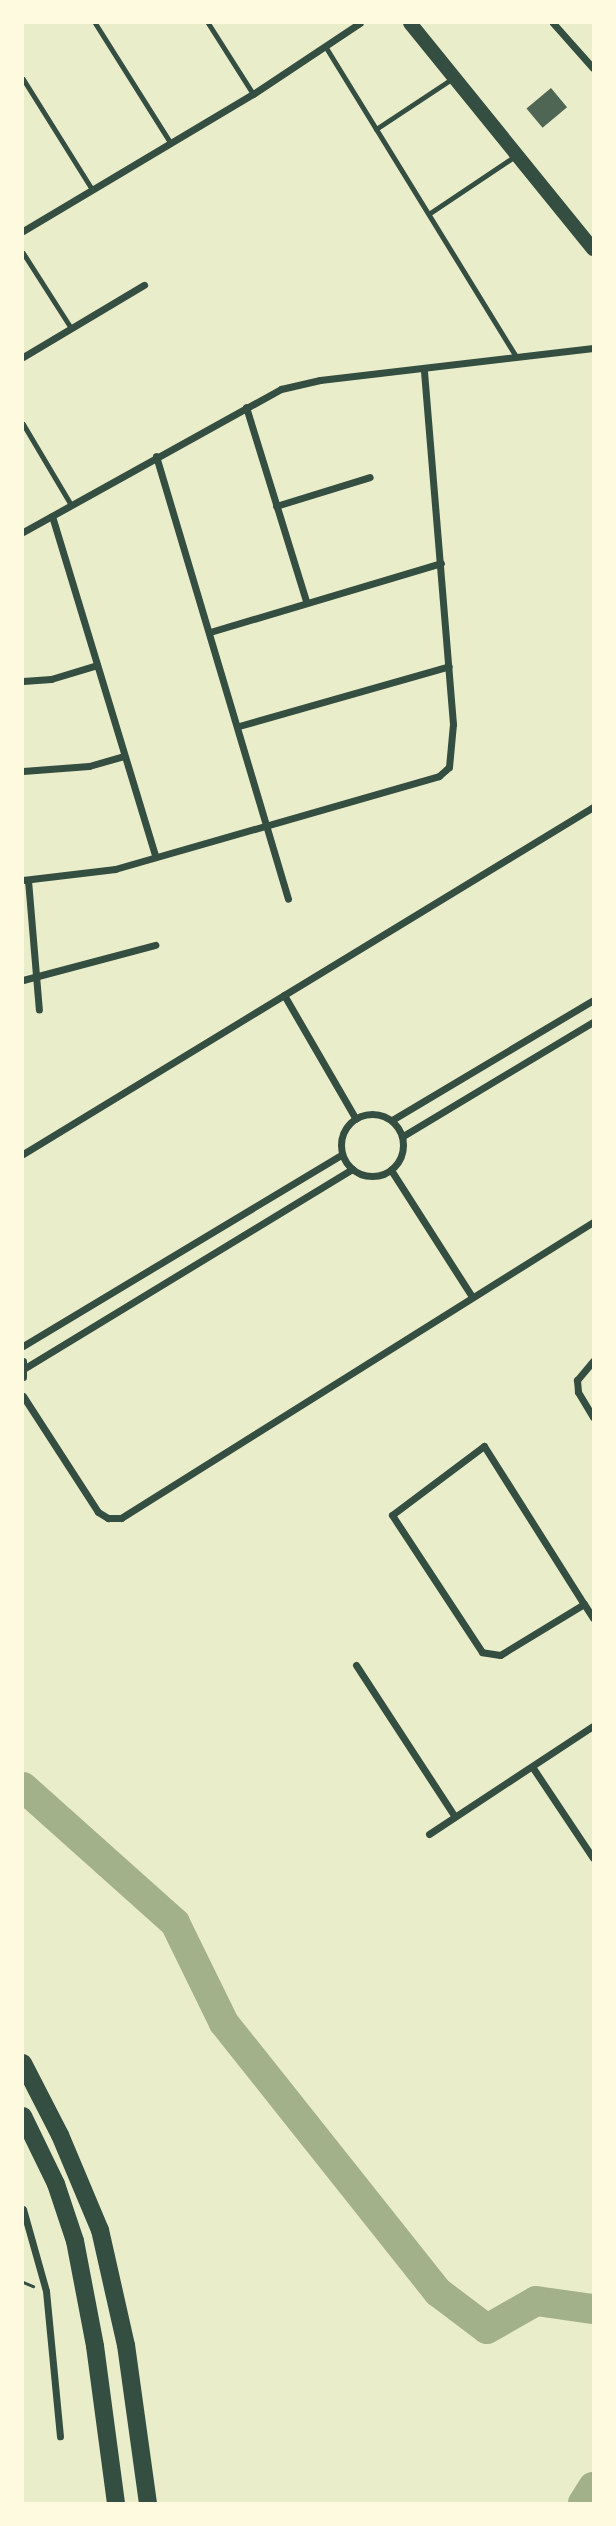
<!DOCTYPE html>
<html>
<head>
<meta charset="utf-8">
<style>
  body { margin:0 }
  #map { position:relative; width:616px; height:2526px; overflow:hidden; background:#e9edc9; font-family:"Space Grotesk",sans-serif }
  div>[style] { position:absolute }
  .river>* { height:30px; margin:-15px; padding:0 15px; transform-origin:15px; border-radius:15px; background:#a3b18a }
  .building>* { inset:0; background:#4f6655; transform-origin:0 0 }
  .path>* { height:2.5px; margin:-1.25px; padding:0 1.25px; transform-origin:1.25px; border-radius:1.25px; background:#344e41 }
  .service>* { height:5px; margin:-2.5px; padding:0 2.5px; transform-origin:2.5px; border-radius:2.5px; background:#344e41 }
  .minor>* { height:7px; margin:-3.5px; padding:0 3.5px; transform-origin:3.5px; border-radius:3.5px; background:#344e41 }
  .minor>.ring { margin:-3.5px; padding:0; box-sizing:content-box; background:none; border:7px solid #344e41; border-radius:50% }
  .secondary>* { height:14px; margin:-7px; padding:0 7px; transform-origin:7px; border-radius:7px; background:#344e41 }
  .trunk>* { height:18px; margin:-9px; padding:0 9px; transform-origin:9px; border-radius:9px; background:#344e41 }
  span { translate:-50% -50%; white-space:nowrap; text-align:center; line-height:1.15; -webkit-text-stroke:7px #fefae0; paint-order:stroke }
  .frame { position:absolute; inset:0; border:24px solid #fefae0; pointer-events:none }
</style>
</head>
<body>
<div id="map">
  <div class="river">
    <i style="left:23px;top:1787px;width:204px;rotate:41.8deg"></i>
    <i style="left:175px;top:1923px;width:111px;rotate:63.9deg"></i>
    <i style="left:224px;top:2023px;width:344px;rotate:51.5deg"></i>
    <i style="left:438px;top:2292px;width:61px;rotate:37.1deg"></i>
    <i style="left:487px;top:2329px;width:56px;rotate:-29.7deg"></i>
    <i style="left:536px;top:2301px;width:58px;rotate:8deg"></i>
    <i style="left:583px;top:2503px;width:19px;rotate:-58deg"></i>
  </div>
  <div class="building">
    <i style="left:551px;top:88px;width:25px;height:32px;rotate:50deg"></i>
  </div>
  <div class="path">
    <i style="left:23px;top:2282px;width:11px;rotate:22deg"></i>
  </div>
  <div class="service">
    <i style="left:95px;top:23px;width:141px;rotate:57.8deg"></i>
    <i style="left:208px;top:23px;width:84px;rotate:57.6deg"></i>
    <i style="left:325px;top:46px;width:365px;rotate:58.4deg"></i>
    <i style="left:23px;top:79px;width:128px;rotate:58deg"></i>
    <i style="left:376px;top:129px;width:92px;rotate:-33.5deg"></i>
    <i style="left:430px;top:213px;width:102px;rotate:-33.8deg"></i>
    <i style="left:23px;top:253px;width:89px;rotate:57.4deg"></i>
    <i style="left:23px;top:424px;width:92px;rotate:59.3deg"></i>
  </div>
  <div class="minor">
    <i style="left:553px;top:23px;width:60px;rotate:48.4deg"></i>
    <i style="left:23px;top:231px;width:268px;rotate:-30.8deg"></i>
    <i style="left:253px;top:94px;width:128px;rotate:-33.6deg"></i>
    <i style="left:23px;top:357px;width:141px;rotate:-30.8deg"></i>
    <i style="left:246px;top:407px;width:203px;rotate:72.8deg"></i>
    <i style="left:156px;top:456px;width:462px;rotate:73.4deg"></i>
    <i style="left:276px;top:506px;width:98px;rotate:-17.1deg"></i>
    <i style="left:52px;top:516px;width:355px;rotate:73.1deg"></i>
    <i style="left:23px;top:532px;width:295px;rotate:-29deg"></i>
    <i style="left:281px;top:389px;width:40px;rotate:-13deg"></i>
    <i style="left:320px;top:380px;width:275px;rotate:-6.7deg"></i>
    <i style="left:210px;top:632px;width:241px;rotate:-16.6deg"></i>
    <i style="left:23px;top:681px;width:28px;rotate:-4deg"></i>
    <i style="left:51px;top:679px;width:48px;rotate:-16.9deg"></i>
    <i style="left:239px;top:726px;width:218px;rotate:-15.9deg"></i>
    <i style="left:23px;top:771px;width:66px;rotate:-4.3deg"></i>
    <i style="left:89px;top:766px;width:35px;rotate:-16deg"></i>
    <i style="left:23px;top:880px;width:93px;rotate:-6.8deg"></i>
    <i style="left:115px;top:869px;width:337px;rotate:-16deg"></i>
    <i style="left:439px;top:776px;width:13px;rotate:-42deg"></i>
    <i style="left:449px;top:767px;width:43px;rotate:-84.7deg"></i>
    <i style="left:453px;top:724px;width:355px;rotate:-94.7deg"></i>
    <i style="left:28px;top:880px;width:130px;rotate:85.2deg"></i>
    <i style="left:23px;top:980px;width:137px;rotate:-14.9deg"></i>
    <i style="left:284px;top:995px;width:143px;rotate:59.9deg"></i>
    <i class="ring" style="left:341px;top:1114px;width:55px;height:55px"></i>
    <i style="left:392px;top:1120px;width:234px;rotate:-30.8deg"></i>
    <i style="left:403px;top:1136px;width:222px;rotate:-31deg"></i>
    <i style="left:23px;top:1154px;width:667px;rotate:-31.33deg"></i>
    <i style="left:391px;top:1170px;width:148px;rotate:57.4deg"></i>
    <i style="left:23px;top:1346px;width:372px;rotate:-31deg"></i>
    <i style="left:23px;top:1361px;width:16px;rotate:90deg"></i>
    <i style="left:593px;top:1361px;width:25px;rotate:130deg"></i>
    <i style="left:577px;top:1380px;width:12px;rotate:85deg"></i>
    <i style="left:578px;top:1392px;width:29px;rotate:59deg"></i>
    <i style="left:25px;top:1368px;width:383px;rotate:-31.3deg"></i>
    <i style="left:23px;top:1396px;width:138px;rotate:57.1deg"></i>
    <i style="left:98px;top:1512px;width:12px;rotate:31deg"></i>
    <i style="left:108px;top:1518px;width:13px"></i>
    <i style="left:121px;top:1518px;width:557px;rotate:-32.09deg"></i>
    <i style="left:584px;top:1604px;width:98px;rotate:148.7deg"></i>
    <i style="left:500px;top:1655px;width:18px;rotate:-171deg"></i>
    <i style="left:482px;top:1652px;width:164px;rotate:-123.3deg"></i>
    <i style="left:392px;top:1515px;width:115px;rotate:-36.9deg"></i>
    <i style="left:484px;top:1446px;width:187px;rotate:57.7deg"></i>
    <i style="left:584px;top:1604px;width:17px;rotate:57deg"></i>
    <i style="left:356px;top:1665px;width:181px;rotate:56.9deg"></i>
    <i style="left:533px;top:1768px;width:108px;rotate:56.3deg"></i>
    <i style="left:429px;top:1834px;width:196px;rotate:-33.4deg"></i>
    <i style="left:23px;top:2209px;width:85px;rotate:74.3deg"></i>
    <i style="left:46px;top:2291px;width:146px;rotate:84.5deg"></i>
  </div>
  <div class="secondary">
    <i style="left:410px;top:23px;width:291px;rotate:51deg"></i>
  </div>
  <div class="trunk">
    <i style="left:23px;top:2063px;width:81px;rotate:62.8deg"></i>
    <i style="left:60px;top:2135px;width:103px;rotate:67.2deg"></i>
    <i style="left:100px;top:2230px;width:118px;rotate:77.3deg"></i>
    <i style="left:126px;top:2345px;width:160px;rotate:82.1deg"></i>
    <i style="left:23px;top:2116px;width:76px;rotate:64.1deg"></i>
    <i style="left:56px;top:2184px;width:60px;rotate:71.6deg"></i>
    <i style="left:75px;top:2241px;width:107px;rotate:79.2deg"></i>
    <i style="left:95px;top:2346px;width:158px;rotate:82.4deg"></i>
  </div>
  <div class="frame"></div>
</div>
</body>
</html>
